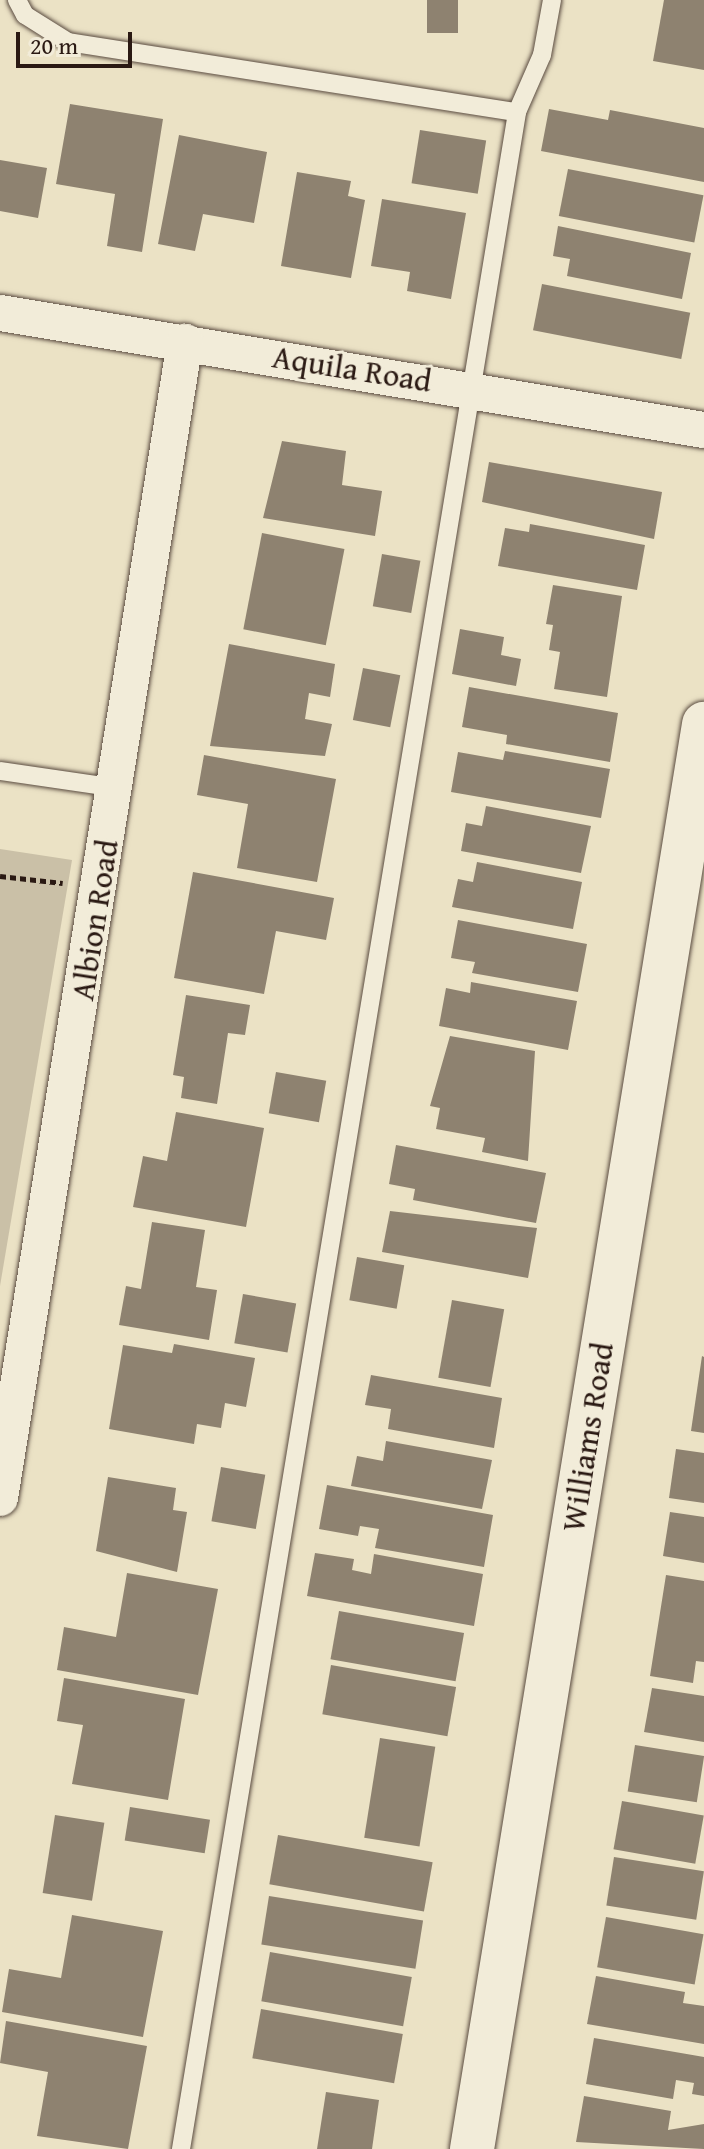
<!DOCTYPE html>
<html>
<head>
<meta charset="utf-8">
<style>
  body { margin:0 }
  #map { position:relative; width:704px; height:2149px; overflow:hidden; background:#ebe2c5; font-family:"Gentium Book Plus",serif }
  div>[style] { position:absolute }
  .green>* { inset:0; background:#cac0a7 }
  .building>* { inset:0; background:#8e8270; transform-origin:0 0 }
  .path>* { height:5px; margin-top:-2.5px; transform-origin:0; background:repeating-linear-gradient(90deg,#2a1913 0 6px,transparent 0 10px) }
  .roads { filter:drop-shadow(0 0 2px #5a4b40) drop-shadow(0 0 2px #5a4b40) }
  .lane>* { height:18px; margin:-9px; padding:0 9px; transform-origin:9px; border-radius:9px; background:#f2ecd9 }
  .street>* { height:36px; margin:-18px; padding:0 18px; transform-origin:18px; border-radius:18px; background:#f2ecd9 }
  .secondary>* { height:44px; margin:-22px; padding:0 22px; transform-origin:22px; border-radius:22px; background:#f2ecd9 }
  span { translate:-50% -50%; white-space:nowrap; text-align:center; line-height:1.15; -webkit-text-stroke:6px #f2ecd9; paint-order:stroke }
  .street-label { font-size:32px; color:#2a1913 }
  .scale { position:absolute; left:16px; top:32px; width:116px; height:36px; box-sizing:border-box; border:4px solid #2a1913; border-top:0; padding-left:10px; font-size:24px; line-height:28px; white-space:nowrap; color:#2a1913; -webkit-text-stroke:6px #f2ecd9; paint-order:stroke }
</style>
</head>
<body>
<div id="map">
  <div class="green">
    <i style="clip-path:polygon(0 849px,72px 860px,0 1286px)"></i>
  </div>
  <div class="building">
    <i style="left:427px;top:0;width:31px;height:33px"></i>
    <i style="clip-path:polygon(664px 0,704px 0,704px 70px,653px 61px)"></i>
    <i style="clip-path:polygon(70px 104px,163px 119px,142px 252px,107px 246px,115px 194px,56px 184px)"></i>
    <i style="clip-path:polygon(549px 109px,608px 120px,610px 110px,704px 128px,704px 182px,541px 151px)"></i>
    <i style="left:420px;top:130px;width:67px;height:54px;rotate:9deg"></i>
    <i style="clip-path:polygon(179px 135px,267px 152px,254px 223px,203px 214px,195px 251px,158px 244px)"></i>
    <i style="clip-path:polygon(0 160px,47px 168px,38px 218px,0 211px)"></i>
    <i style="left:568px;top:169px;width:138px;height:48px;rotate:11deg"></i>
    <i style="clip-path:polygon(297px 172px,351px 181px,348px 196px,365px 200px,351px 278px,281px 266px)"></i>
    <i style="clip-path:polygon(382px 199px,466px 213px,451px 299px,407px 291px,410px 272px,371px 266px)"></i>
    <i style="clip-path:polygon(558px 226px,691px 253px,682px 299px,567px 276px,570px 259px,553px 256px)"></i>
    <i style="left:542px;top:284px;width:151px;height:47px;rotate:11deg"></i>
    <i style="clip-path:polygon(282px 441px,346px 451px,342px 485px,382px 491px,375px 536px,263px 518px)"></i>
    <i style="clip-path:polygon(489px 462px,662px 492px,654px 539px,482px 502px)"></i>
    <i style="clip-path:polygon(530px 524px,645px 545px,637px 590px,498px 566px,505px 528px,529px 532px)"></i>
    <i style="left:262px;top:533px;width:84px;height:98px;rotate:11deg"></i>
    <i style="left:382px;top:554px;width:39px;height:53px;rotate:10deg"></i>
    <i style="clip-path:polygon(553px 585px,622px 596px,607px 697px,554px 689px,560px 652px,549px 650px,553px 625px,546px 624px)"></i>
    <i style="clip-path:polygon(460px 629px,504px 637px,501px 655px,521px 659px,516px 686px,452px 674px)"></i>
    <i style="clip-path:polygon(229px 644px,335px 664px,330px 697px,309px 693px,305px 719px,332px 724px,325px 756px,210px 746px)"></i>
    <i style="left:363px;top:668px;width:38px;height:53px;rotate:11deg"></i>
    <i style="clip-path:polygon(469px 687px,618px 713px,610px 762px,506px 744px,507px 735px,462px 727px)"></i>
    <i style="clip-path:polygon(505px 751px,610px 769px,601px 818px,451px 792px,458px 752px,503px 760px)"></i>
    <i style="clip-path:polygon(204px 755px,336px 779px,317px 882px,237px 868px,248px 804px,197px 795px)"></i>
    <i style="clip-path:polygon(486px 806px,591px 826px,581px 873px,461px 851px,466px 823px,482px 826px)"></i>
    <i style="clip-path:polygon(477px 862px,582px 882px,573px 929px,452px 907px,458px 879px,473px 882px)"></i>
    <i style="clip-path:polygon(193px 872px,334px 898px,326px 940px,276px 931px,264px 994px,174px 978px)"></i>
    <i style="clip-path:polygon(458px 920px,587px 944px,578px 992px,472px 973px,475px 962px,451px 958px)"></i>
    <i style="clip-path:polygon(471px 982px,577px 1001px,568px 1050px,439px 1026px,446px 988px,470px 993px)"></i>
    <i style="clip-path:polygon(186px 995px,250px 1005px,245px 1035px,228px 1033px,217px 1104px,181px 1098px,184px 1077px,173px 1075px)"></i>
    <i style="clip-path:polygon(450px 1036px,535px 1051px,528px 1161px,482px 1152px,485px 1138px,436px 1129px,440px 1108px,430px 1106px)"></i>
    <i style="left:276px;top:1072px;width:51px;height:42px;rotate:10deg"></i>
    <i style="clip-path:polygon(176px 1112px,264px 1128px,246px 1227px,133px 1207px,143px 1156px,167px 1161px)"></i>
    <i style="clip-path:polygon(396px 1145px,546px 1173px,536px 1223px,413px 1200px,415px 1189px,389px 1184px)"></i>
    <i style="clip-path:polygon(390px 1211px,537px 1228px,528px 1278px,382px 1252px)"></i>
    <i style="clip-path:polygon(152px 1222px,205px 1230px,196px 1287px,217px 1290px,209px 1340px,119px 1325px,126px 1286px,141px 1289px)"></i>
    <i style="left:357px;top:1257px;width:48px;height:44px;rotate:10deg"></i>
    <i style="left:243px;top:1294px;width:54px;height:50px;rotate:10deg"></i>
    <i style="left:452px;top:1300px;width:53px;height:79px;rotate:10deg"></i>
    <i style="clip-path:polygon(174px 1344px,255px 1358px,246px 1407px,225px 1403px,221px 1428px,197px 1424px,194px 1444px,109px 1429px,123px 1345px,172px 1353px)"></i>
    <i style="clip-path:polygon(702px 1356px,704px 1357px,704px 1433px,691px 1431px)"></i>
    <i style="clip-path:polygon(371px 1375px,502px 1398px,494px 1448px,388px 1429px,391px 1409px,365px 1405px)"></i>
    <i style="clip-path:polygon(386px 1441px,492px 1460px,482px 1509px,351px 1486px,357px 1456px,383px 1461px)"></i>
    <i style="clip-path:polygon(676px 1449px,704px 1453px,704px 1503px,669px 1498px)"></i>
    <i style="left:221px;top:1467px;width:45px;height:55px;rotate:10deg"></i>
    <i style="clip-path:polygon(108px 1477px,176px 1488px,173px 1510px,187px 1512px,177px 1572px,96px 1551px)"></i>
    <i style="clip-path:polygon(327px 1485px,493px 1515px,484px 1567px,375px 1548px,379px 1529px,360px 1526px,358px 1536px,319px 1529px)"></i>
    <i style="clip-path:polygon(670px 1512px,704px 1517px,704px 1563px,663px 1556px)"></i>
    <i style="clip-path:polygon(315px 1553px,354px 1559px,352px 1570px,371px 1574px,374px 1554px,483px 1574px,474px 1626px,307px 1596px)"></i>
    <i style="clip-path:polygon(127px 1573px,218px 1589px,198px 1695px,57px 1670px,64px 1627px,116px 1637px)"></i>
    <i style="clip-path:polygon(666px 1575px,704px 1581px,704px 1662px,696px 1661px,693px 1683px,650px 1676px)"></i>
    <i style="left:339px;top:1611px;width:127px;height:49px;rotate:10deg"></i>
    <i style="left:331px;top:1665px;width:127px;height:50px;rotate:10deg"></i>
    <i style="clip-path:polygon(64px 1678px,185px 1699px,168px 1800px,72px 1784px,83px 1725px,57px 1721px)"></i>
    <i style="clip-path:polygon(652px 1688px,704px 1696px,704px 1742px,644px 1732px)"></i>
    <i style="left:380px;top:1738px;width:56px;height:101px;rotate:9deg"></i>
    <i style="left:635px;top:1745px;width:70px;height:47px;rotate:9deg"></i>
    <i style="left:622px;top:1801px;width:83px;height:49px;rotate:10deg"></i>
    <i style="left:130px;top:1807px;width:81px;height:34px;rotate:9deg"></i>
    <i style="left:55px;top:1815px;width:50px;height:79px;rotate:9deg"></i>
    <i style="left:278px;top:1835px;width:157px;height:50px;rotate:10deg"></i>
    <i style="left:614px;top:1857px;width:91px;height:49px;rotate:9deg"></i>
    <i style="left:269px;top:1896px;width:156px;height:49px;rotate:9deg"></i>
    <i style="clip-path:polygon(72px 1915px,163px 1931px,143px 2037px,2px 2012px,9px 1969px,61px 1978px)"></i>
    <i style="left:606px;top:1917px;width:99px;height:51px;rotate:10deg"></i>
    <i style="left:270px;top:1952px;width:144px;height:50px;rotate:10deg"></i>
    <i style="clip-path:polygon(596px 1976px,685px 1992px,683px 2003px,704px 2006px,704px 2044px,587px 2024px)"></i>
    <i style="left:261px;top:2009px;width:144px;height:50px;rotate:10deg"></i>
    <i style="clip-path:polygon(6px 2021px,147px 2046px,128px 2149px,37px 2136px,48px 2072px,0 2063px)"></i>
    <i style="clip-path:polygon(594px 2038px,704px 2057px,704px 2096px,692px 2094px,694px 2083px,676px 2080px,673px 2099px,586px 2084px)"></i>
    <i style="clip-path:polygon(326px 2092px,379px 2100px,372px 2149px,317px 2149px)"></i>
    <i style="clip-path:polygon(584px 2096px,671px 2111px,668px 2130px,704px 2124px,704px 2149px,576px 2142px)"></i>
  </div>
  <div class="path">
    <i style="left:0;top:876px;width:63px;rotate:6.3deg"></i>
  </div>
  <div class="roads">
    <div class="lane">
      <i style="left:17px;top:0;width:17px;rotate:62deg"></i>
      <i style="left:25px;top:15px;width:51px;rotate:32.1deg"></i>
      <i style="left:68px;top:42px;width:454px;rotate:8.9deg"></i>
      <i style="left:0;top:771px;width:117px;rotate:8.3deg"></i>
      <i style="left:181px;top:2149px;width:2065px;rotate:-80.63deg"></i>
      <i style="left:517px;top:112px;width:62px;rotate:-66.3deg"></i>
      <i style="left:542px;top:55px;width:56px;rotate:-79.7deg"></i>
    </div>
    <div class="street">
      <i style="left:0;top:313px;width:714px;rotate:9.44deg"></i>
      <i style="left:0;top:1498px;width:1171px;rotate:-80.91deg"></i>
    </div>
    <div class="secondary">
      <i style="left:472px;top:2149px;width:1444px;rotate:-80.75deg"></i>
    </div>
  </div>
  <div class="street-label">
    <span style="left:352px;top:369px;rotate:9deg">Aquila Road</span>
    <span style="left:95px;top:920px;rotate:-81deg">Albion Road</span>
    <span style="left:588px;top:1437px;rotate:-81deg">Williams Road</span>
  </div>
  <div class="scale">20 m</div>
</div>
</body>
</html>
